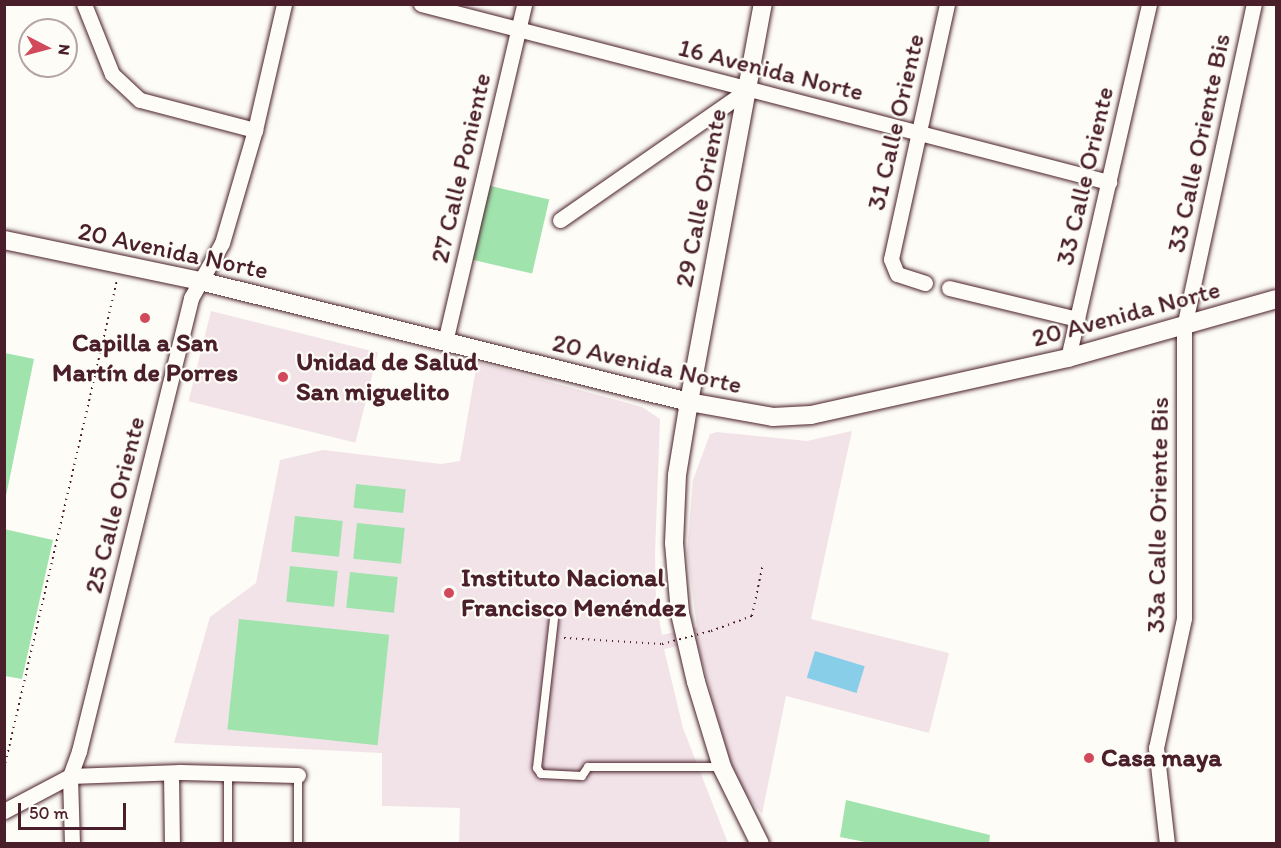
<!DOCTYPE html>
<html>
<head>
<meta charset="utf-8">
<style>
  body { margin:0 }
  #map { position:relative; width:1281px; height:848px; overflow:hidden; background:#fdfcf7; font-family:Itim,sans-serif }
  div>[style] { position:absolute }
  .built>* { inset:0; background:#f2e3e9; transform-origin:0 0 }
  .green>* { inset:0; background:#a1e3ad; transform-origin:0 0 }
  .water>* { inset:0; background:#88cee9; transform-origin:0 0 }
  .path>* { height:2px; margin-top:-1px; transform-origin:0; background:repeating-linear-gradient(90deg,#4a1f2b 0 1.5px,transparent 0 6px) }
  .roads { filter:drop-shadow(0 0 2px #4a1f2b) drop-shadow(0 0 2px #4a1f2b) }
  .service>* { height:8px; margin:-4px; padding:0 4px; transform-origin:4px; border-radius:4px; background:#fdfcf7 }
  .minor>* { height:15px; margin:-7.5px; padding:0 7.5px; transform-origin:7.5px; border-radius:7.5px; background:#fdfcf7 }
  .tertiary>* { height:18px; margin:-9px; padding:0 9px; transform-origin:9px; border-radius:9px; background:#fdfcf7 }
  .path-bridge>* { height:2px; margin-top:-1px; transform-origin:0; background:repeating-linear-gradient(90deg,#4a1f2b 0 1.5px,transparent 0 6px) }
  .dots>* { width:16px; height:16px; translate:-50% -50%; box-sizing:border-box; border:3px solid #fdfcf7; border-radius:50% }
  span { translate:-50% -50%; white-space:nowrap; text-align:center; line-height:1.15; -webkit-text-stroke:4.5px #fdfcf7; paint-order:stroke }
  .street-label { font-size:26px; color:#4a1f2b }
  .poi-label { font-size:26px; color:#4a1f2b; font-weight:700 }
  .left { translate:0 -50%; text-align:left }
  .frame { position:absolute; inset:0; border:6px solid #4a1f2b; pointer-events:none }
  .north { position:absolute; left:18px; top:18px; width:60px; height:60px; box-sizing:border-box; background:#fdfcf7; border:2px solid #b5a4a5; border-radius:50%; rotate:96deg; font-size:16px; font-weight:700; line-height:24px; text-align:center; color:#4a1f2b }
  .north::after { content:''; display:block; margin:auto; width:21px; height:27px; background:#d1495b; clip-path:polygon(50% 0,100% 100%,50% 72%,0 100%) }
  .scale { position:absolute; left:18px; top:803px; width:108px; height:27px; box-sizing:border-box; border:3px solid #4a1f2b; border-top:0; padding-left:8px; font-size:18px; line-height:21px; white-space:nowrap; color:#4a1f2b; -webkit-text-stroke:4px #fdfcf7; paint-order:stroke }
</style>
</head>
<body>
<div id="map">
  <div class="built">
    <i style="left:211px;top:311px;width:172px;height:93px;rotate:14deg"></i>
    <i style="clip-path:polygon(477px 362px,642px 407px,660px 419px,655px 554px,656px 602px,662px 635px,697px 627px,687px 553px,693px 480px,710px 434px,717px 432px,807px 441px,852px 431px,811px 619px,949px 653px,929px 733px,786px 696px,762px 814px,743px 790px,729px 759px,697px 642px,664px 649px,683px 728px,728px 843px,459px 843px,460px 808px,382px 806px,382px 753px,174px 743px,210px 617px,256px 583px,280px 460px,323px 450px,441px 464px,460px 461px)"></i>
  </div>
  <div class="green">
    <i style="left:482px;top:184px;width:69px;height:76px;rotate:13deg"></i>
    <i style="clip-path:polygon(5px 353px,34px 359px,5px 501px,4px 353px)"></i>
    <i style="left:356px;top:484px;width:50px;height:24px;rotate:6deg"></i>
    <i style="left:295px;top:516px;width:48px;height:36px;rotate:6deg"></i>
    <i style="left:357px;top:523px;width:48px;height:36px;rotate:6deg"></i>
    <i style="clip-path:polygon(4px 529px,53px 540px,22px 679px,5px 676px)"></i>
    <i style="left:290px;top:566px;width:48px;height:36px;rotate:6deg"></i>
    <i style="left:350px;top:572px;width:48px;height:36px;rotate:6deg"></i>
    <i style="left:239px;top:619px;width:151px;height:111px;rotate:6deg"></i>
    <i style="clip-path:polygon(846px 800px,990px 835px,989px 843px,875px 844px,840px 837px)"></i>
  </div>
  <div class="water">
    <i style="left:815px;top:651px;width:52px;height:28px;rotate:17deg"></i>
  </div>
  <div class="path">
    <i style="left:711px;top:631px;width:44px;rotate:-20.1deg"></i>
    <i style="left:752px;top:616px;width:53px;rotate:-78.1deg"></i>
    <i style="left:564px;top:638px;width:98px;rotate:3.5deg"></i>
    <i style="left:4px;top:769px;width:502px;rotate:-76.99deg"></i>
  </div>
  <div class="roads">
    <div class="service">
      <i style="left:554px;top:619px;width:150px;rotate:96.5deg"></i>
      <i style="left:537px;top:768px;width:7px;rotate:56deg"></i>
      <i style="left:541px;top:774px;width:41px;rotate:2.8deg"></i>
      <i style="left:582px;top:776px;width:11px;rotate:-56deg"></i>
      <i style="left:588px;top:767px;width:132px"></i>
      <i style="left:228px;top:774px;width:70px;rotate:90deg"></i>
      <i style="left:298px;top:844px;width:69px;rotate:-90deg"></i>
    </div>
    <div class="minor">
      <i style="left:84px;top:4px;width:75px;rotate:68.2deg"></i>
      <i style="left:112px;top:74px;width:38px;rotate:43deg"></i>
      <i style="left:140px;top:100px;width:119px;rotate:14.6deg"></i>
      <i style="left:421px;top:4px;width:711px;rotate:14.51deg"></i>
      <i style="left:560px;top:220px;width:228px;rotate:-34.8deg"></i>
      <i style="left:925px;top:283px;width:29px;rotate:-162deg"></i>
      <i style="left:897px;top:274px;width:16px;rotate:-112deg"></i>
      <i style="left:891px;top:259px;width:261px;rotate:-77.6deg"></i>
      <i style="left:949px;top:288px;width:132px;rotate:13.6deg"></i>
      <i style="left:445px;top:342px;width:347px;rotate:-76.8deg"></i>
      <i style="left:1068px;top:358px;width:363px;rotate:-77.1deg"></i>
      <i style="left:171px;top:773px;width:71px;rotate:89.2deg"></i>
      <i style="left:4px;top:811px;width:75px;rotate:-27.9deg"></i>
      <i style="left:70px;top:776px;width:27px;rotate:-70deg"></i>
      <i style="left:79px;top:751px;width:467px;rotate:-76.1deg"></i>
      <i style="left:191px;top:298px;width:63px;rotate:-60.6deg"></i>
      <i style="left:222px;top:243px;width:118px;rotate:-73.7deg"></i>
      <i style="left:255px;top:130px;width:129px;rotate:-77deg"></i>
      <i style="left:72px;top:844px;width:68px;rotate:-91.7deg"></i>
      <i style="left:70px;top:776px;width:110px;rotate:-2.1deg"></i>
      <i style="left:180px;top:772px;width:118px;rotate:1.5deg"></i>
      <i style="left:1167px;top:844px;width:97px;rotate:-96.5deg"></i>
      <i style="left:1156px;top:748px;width:133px;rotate:-77.8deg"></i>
      <i style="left:1184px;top:618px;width:291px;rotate:-90deg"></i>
      <i style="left:1184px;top:327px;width:330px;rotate:-77.8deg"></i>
    </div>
    <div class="tertiary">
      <i style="left:4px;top:240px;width:200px;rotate:11.8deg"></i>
      <i style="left:200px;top:281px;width:504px;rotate:13.9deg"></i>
      <i style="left:689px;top:402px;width:85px;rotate:10.1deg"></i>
      <i style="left:773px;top:417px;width:38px;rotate:-3deg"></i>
      <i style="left:811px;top:415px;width:263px;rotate:-12.5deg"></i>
      <i style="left:1068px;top:358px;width:216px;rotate:-15.8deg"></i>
      <i style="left:760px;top:844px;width:86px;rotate:-116.3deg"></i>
      <i style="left:722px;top:767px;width:89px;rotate:-107deg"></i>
      <i style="left:696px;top:682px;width:71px;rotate:-103.1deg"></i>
      <i style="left:680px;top:613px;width:70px;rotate:-94.9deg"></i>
      <i style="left:674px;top:543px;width:68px;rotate:-87.5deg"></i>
      <i style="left:677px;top:475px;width:74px;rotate:-80.7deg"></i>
      <i style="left:689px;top:402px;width:405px;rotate:-79.5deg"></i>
    </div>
  </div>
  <div class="path-bridge">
    <i style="left:662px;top:644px;width:51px;rotate:-14.9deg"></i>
  </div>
  <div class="dots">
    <i style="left:145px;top:318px;background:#d1495b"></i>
    <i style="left:283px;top:377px;background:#d1495b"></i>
    <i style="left:449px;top:593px;background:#d1495b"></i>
    <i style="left:1089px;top:758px;background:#d1495b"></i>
  </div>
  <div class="street-label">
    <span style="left:771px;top:70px;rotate:14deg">16 Avenida Norte</span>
    <span style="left:896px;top:122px;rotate:-77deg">31 Calle Oriente</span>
    <span style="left:1199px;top:143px;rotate:-78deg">33 Calle Oriente Bis</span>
    <span style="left:461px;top:168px;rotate:-77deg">27 Calle Poniente</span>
    <span style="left:1085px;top:176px;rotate:-77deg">33 Calle Oriente</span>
    <span style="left:701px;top:198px;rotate:-79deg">29 Calle Oriente</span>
    <span style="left:173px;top:251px;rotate:12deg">20 Avenida Norte</span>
    <span style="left:1126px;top:314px;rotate:-15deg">20 Avenida Norte</span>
    <span style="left:647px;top:364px;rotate:13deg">20 Avenida Norte</span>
    <span style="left:115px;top:505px;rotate:-76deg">25 Calle Oriente</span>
    <span style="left:1158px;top:515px;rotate:-89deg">33a Calle Oriente Bis</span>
  </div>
  <div class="poi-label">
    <span style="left:145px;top:358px">Capilla a San<br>Martín de Porres</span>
    <span class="left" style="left:296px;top:377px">Unidad de Salud<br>San miguelito</span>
    <span class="left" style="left:461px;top:593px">Instituto Nacional<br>Francisco Menéndez</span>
    <span class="left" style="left:1101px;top:758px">Casa maya</span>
  </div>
  <div class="frame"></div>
  <div class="north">N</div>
  <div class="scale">50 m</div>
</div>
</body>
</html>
